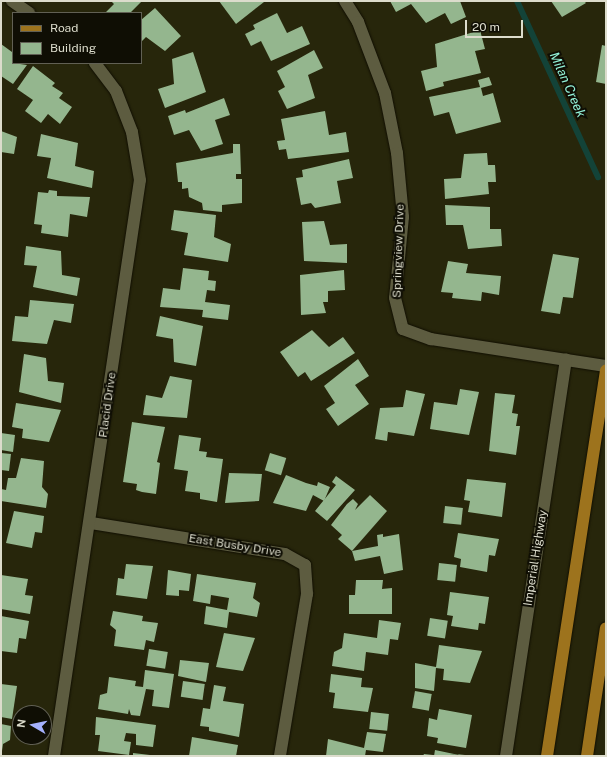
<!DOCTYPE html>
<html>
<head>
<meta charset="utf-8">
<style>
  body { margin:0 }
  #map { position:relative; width:607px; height:757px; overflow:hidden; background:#27260b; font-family:"Public Sans",sans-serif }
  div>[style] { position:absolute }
  .stream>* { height:6px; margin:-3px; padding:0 3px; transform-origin:3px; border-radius:3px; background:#134338 }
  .building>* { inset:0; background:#94b68e; transform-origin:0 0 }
  .roads { filter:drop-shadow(0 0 1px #100e00) drop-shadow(0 0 1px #100e00) }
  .minor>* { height:12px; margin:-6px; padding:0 6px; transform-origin:6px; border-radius:6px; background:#5d5c40 }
  .major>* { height:12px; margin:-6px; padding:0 6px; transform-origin:6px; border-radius:6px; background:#9d731d }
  span { translate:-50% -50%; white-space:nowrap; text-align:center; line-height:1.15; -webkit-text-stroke:4px #0f0e04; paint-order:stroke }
  .street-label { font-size:12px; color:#dcdccc }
  .water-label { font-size:13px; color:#93f2d8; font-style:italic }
  .frame { position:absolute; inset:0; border:2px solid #dcdccc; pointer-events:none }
  .legend { position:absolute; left:12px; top:12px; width:130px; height:52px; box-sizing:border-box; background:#0f0e04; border:1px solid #616054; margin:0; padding:5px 7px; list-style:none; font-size:12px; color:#dcdccc }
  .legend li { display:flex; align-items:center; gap:8px; height:20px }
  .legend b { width:20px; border:1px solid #616054 }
  .north { position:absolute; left:12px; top:705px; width:40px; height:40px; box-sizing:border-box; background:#0f0e04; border:1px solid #616054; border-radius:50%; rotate:279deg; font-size:11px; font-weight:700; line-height:16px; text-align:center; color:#dcdccc }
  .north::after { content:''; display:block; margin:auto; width:14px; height:18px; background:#a5b1fc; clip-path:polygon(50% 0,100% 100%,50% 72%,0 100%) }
  .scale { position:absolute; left:465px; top:20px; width:58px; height:18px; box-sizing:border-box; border:2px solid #dcdccc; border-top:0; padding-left:5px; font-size:12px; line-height:14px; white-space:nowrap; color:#dcdccc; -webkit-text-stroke:3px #0f0e04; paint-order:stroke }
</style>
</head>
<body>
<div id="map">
  <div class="stream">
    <i style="left:517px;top:1px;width:194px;rotate:65.3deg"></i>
  </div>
  <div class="building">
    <i style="clip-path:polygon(111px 1px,142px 1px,130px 13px,105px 13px,114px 4px)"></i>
    <i style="clip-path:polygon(219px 1px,263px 1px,264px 2px,236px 24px)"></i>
    <i style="clip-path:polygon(390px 1px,460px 1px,466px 17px,451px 24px,445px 13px,426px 23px,411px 4px,396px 12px)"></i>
    <i style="clip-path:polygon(551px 1px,584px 1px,586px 3px,562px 17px)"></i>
    <i style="clip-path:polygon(155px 8px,181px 36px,165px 51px,146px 37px,141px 42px,141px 20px)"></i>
    <i style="clip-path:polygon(277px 13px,287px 33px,302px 26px,310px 44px,271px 61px,261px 41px,251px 46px,245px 34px,255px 29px,253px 25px)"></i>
    <i style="clip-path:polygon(480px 30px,485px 49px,475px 51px,481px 73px,443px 82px,444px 86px,426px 91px,421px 71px,437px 67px,435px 44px)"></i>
    <i style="clip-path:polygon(1px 44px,12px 52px,13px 63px,27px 65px,13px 84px,1px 76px)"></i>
    <i style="clip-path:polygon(602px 45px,606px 46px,606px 84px,596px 82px)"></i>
    <i style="clip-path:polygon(314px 50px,323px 68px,308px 75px,315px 98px,287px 109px,278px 91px,285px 87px,277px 71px)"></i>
    <i style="clip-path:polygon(193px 52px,206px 92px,165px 108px,158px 89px,174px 84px,172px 59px)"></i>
    <i style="clip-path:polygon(33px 66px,55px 83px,52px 86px,63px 93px,59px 98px,72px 107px,60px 124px,48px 114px,41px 123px,25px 111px,33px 100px,17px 89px)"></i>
    <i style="clip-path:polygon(489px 77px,492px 85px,481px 88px,483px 96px,493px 93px,501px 122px,456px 134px,449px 112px,434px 116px,429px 97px,480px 87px,478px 80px)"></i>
    <i style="clip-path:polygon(224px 98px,230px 115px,215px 120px,223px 144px,201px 151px,189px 130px,174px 135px,168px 116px,185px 110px,186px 113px)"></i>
    <i style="clip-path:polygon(325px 111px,329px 135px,346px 132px,349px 152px,288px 159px,286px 149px,279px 150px,277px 141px,285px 140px,281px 119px)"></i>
    <i style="clip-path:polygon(1px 131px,17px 137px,14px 154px,1px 152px)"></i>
    <i style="clip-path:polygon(41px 134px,78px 143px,75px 166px,94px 171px,92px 188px,47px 178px,51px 158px,37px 156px)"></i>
    <i style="clip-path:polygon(233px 144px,240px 144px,241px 174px,236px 174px,236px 179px,242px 179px,242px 203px,222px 205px,222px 212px,203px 210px,202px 203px,189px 197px,188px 188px,182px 189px,182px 182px,178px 182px,176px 163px,233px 153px)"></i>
    <i style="clip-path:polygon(487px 153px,488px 165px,495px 165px,496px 182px,488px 182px,489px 194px,445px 199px,444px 179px,461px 178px,464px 154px)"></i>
    <i style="clip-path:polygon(349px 159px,353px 178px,337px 181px,341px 203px,315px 208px,311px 203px,301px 205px,296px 178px,303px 177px,302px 170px)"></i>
    <i style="clip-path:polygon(49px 190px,57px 191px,57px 196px,90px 197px,87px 217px,70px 214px,68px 237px,41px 233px,42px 225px,34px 224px,38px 192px,48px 193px)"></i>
    <i style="clip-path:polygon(445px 205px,490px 207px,490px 229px,501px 229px,502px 246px,468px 249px,463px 225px,446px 225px)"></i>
    <i style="clip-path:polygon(174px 210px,216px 215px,214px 237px,231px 244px,228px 262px,184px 255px,188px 233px,171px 230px)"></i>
    <i style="clip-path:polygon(324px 221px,330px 245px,347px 244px,347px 263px,304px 261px,302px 222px)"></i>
    <i style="clip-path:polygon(26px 246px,61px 251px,62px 275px,80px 278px,77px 296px,33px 287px,37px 266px,24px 265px)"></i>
    <i style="clip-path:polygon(553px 254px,579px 258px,573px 298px,563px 297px,560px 314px,541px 311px)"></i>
    <i style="clip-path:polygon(448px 261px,468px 264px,466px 273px,501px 276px,499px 295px,482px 292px,481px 301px,452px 298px,453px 293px,441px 292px)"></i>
    <i style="clip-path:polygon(183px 268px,209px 271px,208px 280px,216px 281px,215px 291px,207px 290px,205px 302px,230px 305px,228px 320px,202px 317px,203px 310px,160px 307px,163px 288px,180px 290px)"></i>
    <i style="clip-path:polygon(344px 270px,345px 290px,328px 291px,328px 302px,323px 302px,326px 313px,301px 315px,300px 275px)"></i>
    <i style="clip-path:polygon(30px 300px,74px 304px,71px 323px,54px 320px,47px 344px,12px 341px,15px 316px,28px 317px)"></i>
    <i style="clip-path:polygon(160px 316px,203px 326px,196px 366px,174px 362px,173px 339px,156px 336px)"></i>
    <i style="clip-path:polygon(312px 330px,329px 347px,343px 337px,355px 353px,311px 381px,305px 372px,298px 377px,280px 352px)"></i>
    <i style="clip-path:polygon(24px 354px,46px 358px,48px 381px,64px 383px,61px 403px,19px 392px)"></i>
    <i style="clip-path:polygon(358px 359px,369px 376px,355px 385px,369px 404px,338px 426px,326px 409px,335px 403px,324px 386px)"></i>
    <i style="clip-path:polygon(170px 376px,192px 380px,187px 418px,143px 415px,146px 395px,162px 398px)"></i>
    <i style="clip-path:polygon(460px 389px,479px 392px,469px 435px,430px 429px,434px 402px,457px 405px)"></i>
    <i style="clip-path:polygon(406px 390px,425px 394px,414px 436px,388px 432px,387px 441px,375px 439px,380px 408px,403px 407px)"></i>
    <i style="clip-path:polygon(495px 393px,515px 395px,512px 413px,518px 414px,516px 426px,520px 426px,516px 455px,489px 451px)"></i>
    <i style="clip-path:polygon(16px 403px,61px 410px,49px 442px,22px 438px,23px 429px,12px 427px)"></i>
    <i style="clip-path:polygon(132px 422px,165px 427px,157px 462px,160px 463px,156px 494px,142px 492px,136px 490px,137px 484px,123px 482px)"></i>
    <i style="clip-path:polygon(1px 433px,15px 435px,13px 452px,1px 450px)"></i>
    <i style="clip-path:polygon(179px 435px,201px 438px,199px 451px,207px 452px,206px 457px,223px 459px,217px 502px,200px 499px,200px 493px,185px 491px,188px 471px,174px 469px)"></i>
    <i style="clip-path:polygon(1px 453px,11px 454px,9px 471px,1px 470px)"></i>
    <i style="left:270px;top:453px;width:17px;height:18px;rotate:17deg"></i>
    <i style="clip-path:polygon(21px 458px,44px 461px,42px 487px,48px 494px,46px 508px,1px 501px,1px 489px,6px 490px,8px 478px,16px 478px)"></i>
    <i style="clip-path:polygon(229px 473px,262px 474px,259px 501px,225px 503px)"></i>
    <i style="clip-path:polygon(286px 475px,306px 483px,317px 486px,318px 482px,330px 487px,324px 501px,313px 495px,306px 511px,273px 503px)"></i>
    <i style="clip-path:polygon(336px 476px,355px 490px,327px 521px,315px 511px,336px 485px,332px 482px)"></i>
    <i style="clip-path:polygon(467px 479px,506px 483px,502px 517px,468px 512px,470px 501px,464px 500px)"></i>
    <i style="clip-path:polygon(370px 495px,387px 511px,352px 551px,338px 539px,342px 535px,331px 525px,347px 504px,353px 499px,358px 504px,355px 510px)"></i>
    <i style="left:445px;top:506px;width:18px;height:17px;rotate:6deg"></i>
    <i style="clip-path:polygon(14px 511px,44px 516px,42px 533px,35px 532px,32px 548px,6px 543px)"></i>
    <i style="clip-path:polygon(458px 533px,499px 539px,495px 556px,489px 555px,487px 572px,460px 567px,461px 559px,454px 557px)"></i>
    <i style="clip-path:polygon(383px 534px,383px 537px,399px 534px,403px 570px,384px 574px,380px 556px,355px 561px,352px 551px,378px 546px,377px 535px)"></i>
    <i style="left:439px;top:563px;width:18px;height:17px;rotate:6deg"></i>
    <i style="clip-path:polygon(126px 564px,153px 566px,147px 599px,116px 595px,118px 578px,124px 579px)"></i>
    <i style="clip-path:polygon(168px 570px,191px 574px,189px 591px,179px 590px,179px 596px,166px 595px)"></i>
    <i style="clip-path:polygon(197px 574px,256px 583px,253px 598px,260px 603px,257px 617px,229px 612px,227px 628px,204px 624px,206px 606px,227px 610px,229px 598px,211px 595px,210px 604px,193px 601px)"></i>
    <i style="clip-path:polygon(1px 575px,28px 579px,25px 595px,33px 596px,30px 614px,1px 609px)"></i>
    <i style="clip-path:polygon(356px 580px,383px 580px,382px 589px,392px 588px,392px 614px,349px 614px,349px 595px,355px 595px)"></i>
    <i style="clip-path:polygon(450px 592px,489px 597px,485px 624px,479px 623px,478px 630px,451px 626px,453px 616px,447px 615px)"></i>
    <i style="clip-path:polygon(113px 611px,143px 616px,142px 621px,158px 623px,154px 642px,146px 640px,144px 650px,114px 646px,116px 630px,110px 625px)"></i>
    <i style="clip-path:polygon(1px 616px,29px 621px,26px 639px,19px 638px,17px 653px,1px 651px)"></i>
    <i style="left:430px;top:618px;width:18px;height:18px;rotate:9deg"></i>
    <i style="clip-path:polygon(379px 620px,401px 623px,398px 640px,390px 639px,388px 655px,366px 652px,364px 671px,332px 666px,334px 652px,342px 648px,344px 633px,377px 638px)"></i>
    <i style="clip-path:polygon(224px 633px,255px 638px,243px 671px,216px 667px)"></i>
    <i style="clip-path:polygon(439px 645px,482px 651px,470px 683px,443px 680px,444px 669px,436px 668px,434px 691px,415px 688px,415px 663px,436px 667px)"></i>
    <i style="left:149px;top:649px;width:19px;height:17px;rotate:9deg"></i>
    <i style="clip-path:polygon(180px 660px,209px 663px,206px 682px,178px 676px)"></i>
    <i style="clip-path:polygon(145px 670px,174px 674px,169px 708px,152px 706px,154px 690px,146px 689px,140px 716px,131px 715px,129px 709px,128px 714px,98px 709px,100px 695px,107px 693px,109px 677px,136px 681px,135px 686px,143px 687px)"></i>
    <i style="clip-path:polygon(331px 674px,362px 678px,361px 687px,373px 688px,368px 712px,333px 708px,335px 693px,329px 692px)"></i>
    <i style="left:183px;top:681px;width:22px;height:16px;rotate:8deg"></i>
    <i style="clip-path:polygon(1px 684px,17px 686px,12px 719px,1px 717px)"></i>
    <i style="clip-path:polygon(214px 685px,226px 687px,223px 701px,244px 704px,239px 737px,209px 731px,209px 727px,200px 726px,203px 708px,210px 709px)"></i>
    <i style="left:415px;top:691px;width:17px;height:17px;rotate:10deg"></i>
    <i style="clip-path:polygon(439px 709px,472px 715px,466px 748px,437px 743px,438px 738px,427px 736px,429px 718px,437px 720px)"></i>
    <i style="left:371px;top:712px;width:18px;height:17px;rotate:6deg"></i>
    <i style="clip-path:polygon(96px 717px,156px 725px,153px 747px,136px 745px,136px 734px,126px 733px,124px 741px,131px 742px,129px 755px,98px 751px,100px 735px,95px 735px)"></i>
    <i style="clip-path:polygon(1px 724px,11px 726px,10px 740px,3px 744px,2px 751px)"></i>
    <i style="clip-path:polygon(367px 732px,386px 734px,383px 752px,366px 750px,365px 756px,319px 756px,326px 756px,328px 739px,364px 748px)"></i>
    <i style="clip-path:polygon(192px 737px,238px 745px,236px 756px,189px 756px)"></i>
    <i style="clip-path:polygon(435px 750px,459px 755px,465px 754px,434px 756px)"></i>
    <i style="clip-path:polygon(133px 753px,150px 755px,150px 756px,133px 756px)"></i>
    <i style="clip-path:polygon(424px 754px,433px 755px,433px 756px,423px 756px)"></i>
  </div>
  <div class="roads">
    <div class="minor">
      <i style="left:12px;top:1px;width:21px;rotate:35deg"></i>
      <i style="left:345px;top:1px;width:25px;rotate:58deg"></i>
      <i style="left:358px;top:22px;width:76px;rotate:69.2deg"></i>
      <i style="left:385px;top:93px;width:61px;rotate:78.7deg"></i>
      <i style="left:397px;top:153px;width:64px;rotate:84.6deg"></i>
      <i style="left:403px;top:217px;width:81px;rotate:95.6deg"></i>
      <i style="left:395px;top:298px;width:32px;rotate:76deg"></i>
      <i style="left:403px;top:329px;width:30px;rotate:20deg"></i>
      <i style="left:431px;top:339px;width:177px;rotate:8.8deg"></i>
      <i style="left:91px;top:523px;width:196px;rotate:9.1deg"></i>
      <i style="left:285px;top:554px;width:23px;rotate:29deg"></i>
      <i style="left:305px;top:565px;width:29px;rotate:86deg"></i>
      <i style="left:307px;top:594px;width:164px;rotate:99.5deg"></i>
      <i style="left:54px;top:756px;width:582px;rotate:-81.51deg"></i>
      <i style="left:140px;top:180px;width:49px;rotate:-99.5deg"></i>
      <i style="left:132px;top:132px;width:44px;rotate:-111.3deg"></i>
      <i style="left:116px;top:91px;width:35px;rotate:-127deg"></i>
      <i style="left:506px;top:756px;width:401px;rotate:-81.4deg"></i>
    </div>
    <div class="major">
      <i style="left:547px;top:756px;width:390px;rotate:-81.3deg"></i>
      <i style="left:587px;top:756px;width:129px;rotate:-81.6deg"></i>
    </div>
  </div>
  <div class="street-label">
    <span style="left:399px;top:251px;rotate:-88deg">Springview Drive</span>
    <span style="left:108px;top:405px;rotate:-82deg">Placid Drive</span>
    <span style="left:235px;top:546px;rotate:9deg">East Busby Drive</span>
    <span style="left:536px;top:558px;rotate:-81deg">Imperial Highway</span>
  </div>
  <div class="water-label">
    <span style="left:567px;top:85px;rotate:66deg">Milan Creek</span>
  </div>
  <div class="frame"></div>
  <ul class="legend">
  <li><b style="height:5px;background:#9d731d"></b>Road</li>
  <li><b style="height:11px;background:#94b68e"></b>Building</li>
  </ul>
  <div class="north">N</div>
  <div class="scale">20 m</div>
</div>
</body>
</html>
